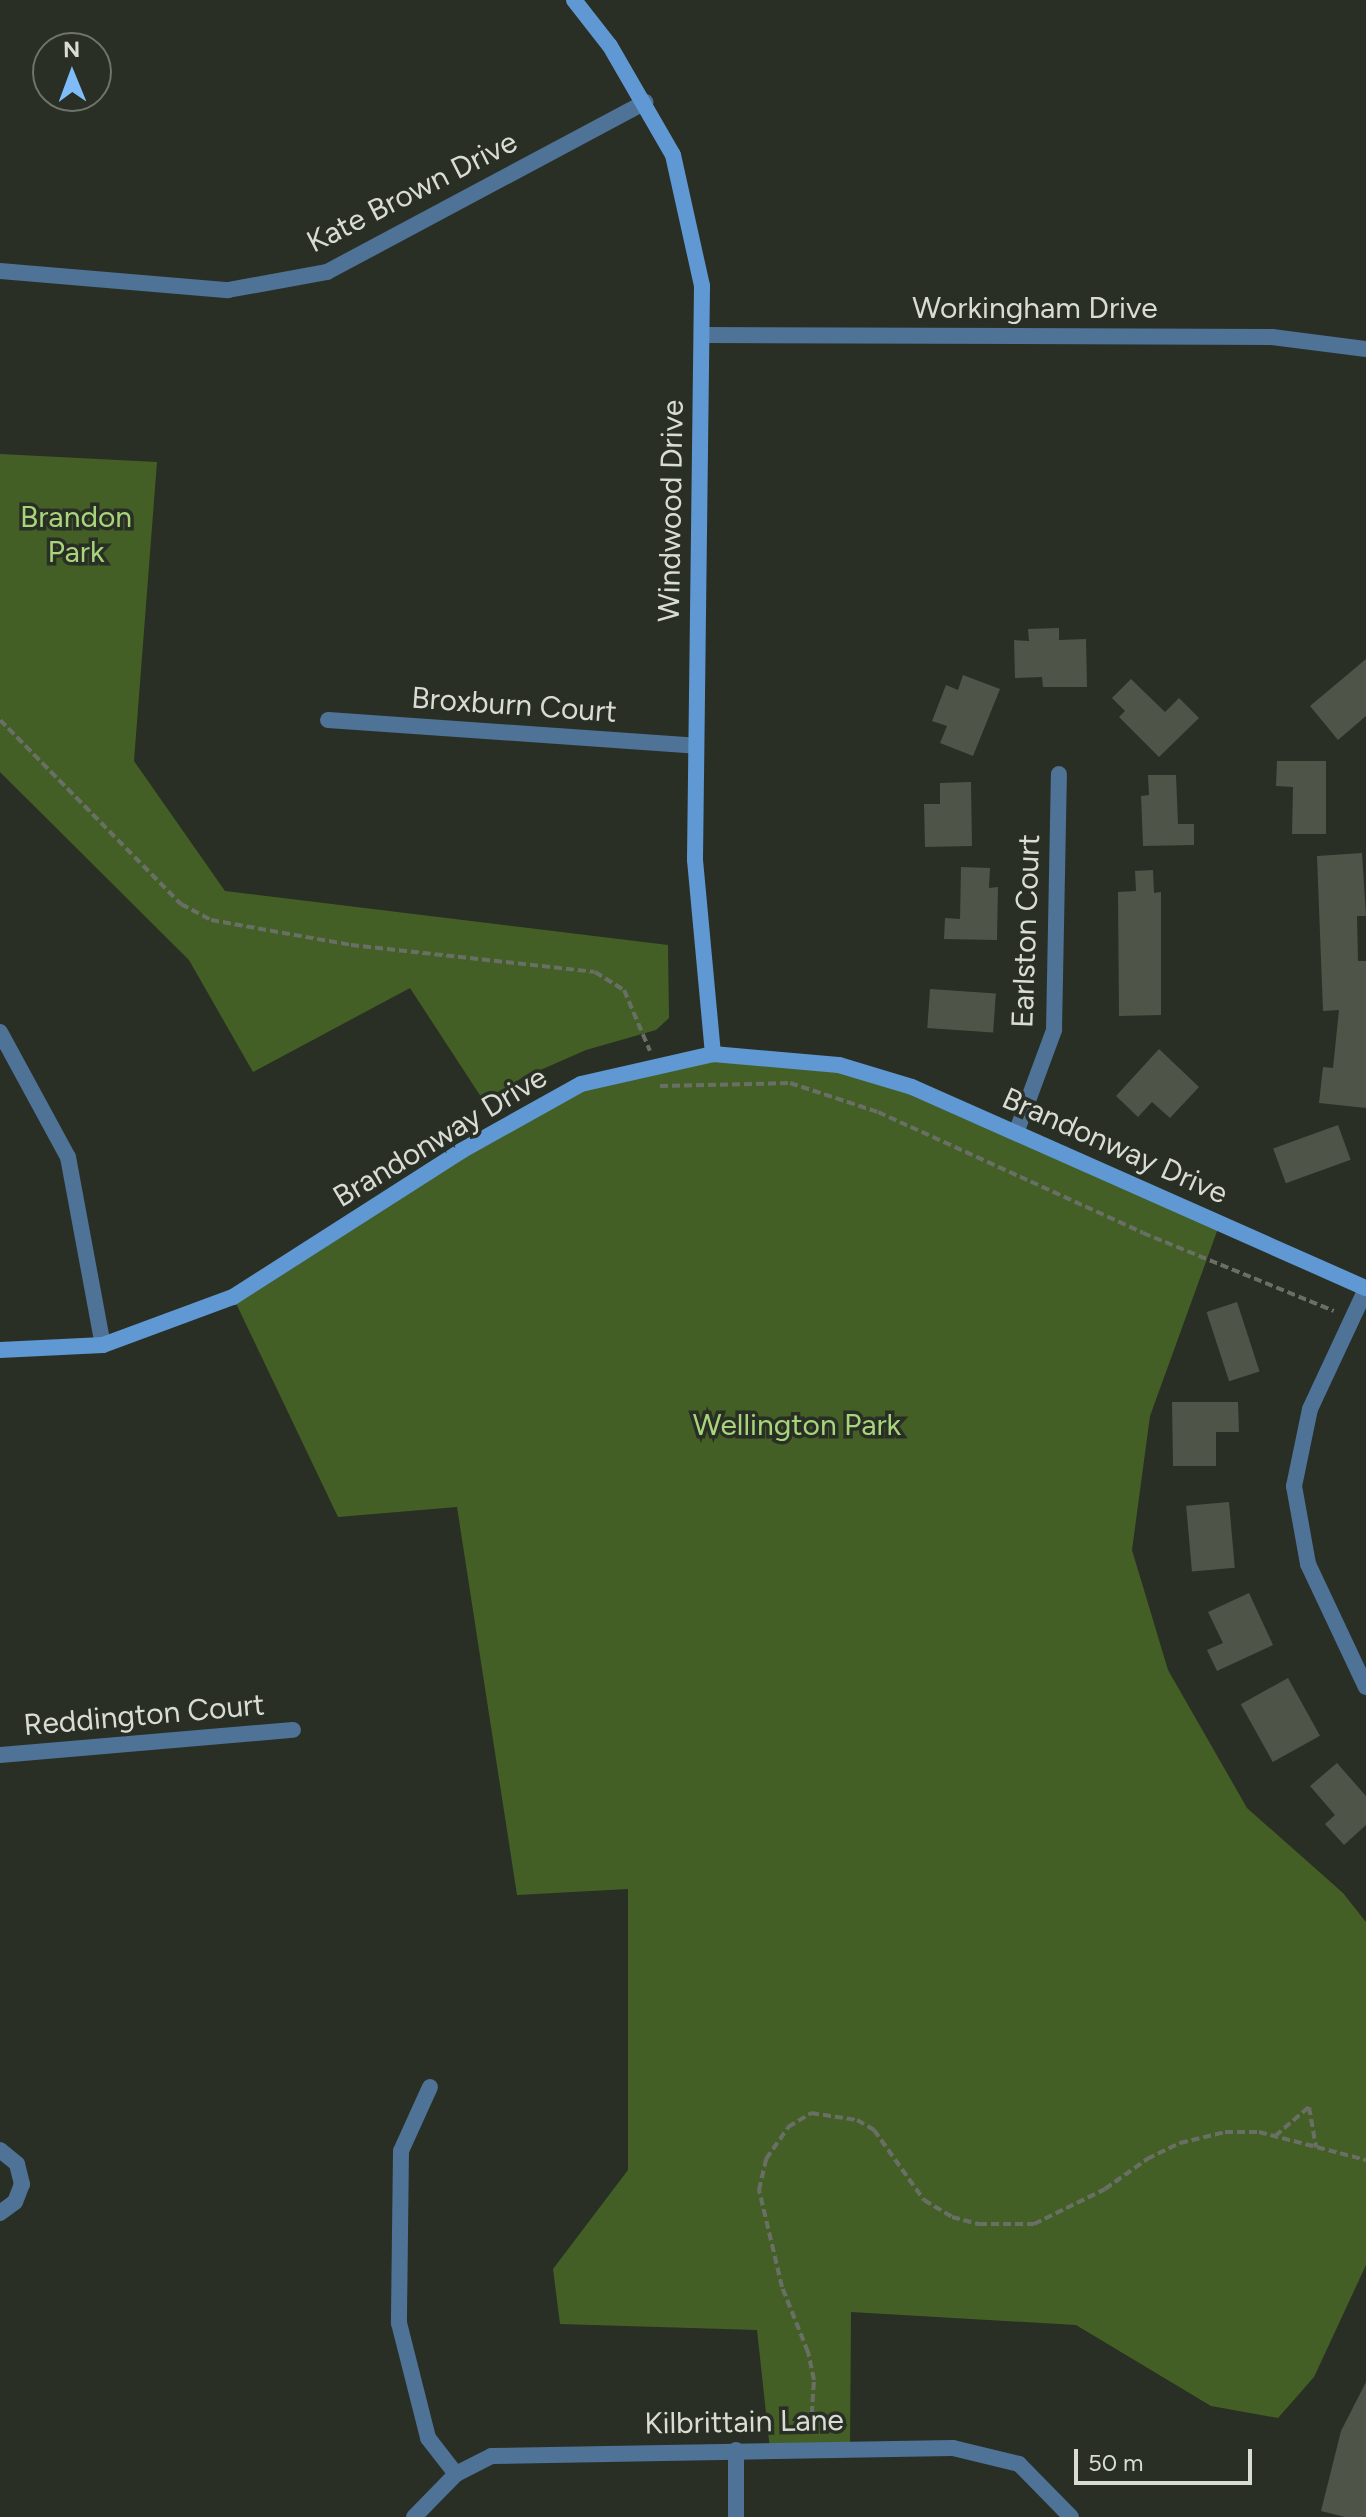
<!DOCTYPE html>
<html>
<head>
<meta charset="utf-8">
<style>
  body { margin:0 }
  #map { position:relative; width:1366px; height:2517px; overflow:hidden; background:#292f24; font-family:Figtree,sans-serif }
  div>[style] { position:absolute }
  .green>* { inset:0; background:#445f25 }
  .building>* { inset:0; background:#4e5448; transform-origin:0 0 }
  .path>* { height:4px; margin-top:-2px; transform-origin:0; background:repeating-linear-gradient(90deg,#6a6f66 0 8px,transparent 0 12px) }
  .street>* { height:16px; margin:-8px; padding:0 8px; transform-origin:8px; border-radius:8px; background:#4f7297 }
  .secondary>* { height:16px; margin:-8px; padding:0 8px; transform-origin:8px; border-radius:8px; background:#5f98d3 }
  span { translate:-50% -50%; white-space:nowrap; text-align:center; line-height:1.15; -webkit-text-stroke:7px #292f24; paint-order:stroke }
  .street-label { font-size:30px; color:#d9dcd5 }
  .park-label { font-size:30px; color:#a8d57b }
  .north { position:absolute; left:32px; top:32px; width:80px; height:80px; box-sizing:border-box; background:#292f24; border:2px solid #6f746b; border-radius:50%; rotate:359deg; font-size:22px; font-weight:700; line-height:32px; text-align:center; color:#d9dcd5 }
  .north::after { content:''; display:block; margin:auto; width:28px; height:36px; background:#81bcfa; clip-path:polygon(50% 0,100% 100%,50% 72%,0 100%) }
  .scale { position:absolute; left:1074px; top:2449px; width:178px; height:36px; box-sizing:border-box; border:4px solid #d9dcd5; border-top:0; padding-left:10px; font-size:24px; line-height:28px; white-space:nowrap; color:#d9dcd5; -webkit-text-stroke:6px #292f24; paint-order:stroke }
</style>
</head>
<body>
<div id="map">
  <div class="green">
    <i style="clip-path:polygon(0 454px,157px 462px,134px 761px,225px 891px,668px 945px,669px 1018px,656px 1030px,586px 1050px,520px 1079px,485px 1103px,410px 988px,253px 1072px,189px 960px,0 772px)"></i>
    <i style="clip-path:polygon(692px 1058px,839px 1065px,1220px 1223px,1150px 1416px,1132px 1550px,1168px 1670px,1247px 1808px,1343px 1893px,1366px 1922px,1366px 2265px,1314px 2377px,1278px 2418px,1211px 2406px,1076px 2325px,851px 2312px,850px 2449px,770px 2450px,757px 2330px,560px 2324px,553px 2269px,628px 2170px,628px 1889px,517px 1895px,457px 1507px,338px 1517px,233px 1297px,581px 1084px)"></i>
  </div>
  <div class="building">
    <i style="clip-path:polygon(1059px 628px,1059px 640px,1086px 639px,1087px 687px,1043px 687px,1042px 677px,1015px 678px,1014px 640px,1029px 641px,1028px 629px)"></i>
    <i style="clip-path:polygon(1366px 659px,1366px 716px,1338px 740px,1310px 706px)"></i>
    <i style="clip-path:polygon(963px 675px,1000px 689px,973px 756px,940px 743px,947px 726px,932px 721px,946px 685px,958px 690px)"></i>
    <i style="clip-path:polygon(1131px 679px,1165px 712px,1179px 698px,1199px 718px,1159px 757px,1119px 717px,1125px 711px,1112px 698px)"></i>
    <i style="clip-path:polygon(1277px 761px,1326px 761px,1326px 834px,1292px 834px,1293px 787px,1276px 786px)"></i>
    <i style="clip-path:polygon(1148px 775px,1176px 775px,1178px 824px,1194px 824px,1194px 845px,1143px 846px,1141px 796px,1149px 795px)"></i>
    <i style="clip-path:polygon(971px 782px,972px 846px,925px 847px,924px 804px,940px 804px,940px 783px)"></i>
    <i style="clip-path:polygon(1362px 853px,1366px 916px,1357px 916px,1358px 961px,1366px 961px,1366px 1108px,1319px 1103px,1323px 1067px,1333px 1068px,1339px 1010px,1323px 1011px,1317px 856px)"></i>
    <i style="clip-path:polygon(961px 867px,990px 868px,989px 888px,998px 887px,997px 940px,944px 939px,945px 918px,960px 919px)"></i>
    <i style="clip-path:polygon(1153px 870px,1154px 893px,1161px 892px,1161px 1015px,1119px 1016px,1118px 892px,1136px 891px,1135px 871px)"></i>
    <i style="left:930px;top:989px;width:66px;height:39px;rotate:4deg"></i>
    <i style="clip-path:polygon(1159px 1049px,1199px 1087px,1170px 1118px,1152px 1102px,1138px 1117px,1116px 1096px)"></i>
    <i style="left:1338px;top:1125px;width:37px;height:69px;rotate:70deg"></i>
    <i style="left:1237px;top:1302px;width:73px;height:32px;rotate:72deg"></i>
    <i style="clip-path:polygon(1172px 1402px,1238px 1402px,1239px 1432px,1216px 1432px,1216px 1466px,1173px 1466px)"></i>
    <i style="left:1229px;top:1502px;width:66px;height:43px;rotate:85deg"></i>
    <i style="clip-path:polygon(1249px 1593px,1273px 1645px,1217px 1671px,1207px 1650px,1223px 1643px,1208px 1612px)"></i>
    <i style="left:1288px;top:1678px;width:66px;height:54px;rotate:61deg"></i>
    <i style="clip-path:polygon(1337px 1763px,1366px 1796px,1366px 1825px,1344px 1845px,1325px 1824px,1335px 1815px,1310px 1786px)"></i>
    <i style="clip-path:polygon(1366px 2382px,1366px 2517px,1345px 2517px,1321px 2511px,1341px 2431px)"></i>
  </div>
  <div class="path">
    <i style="left:0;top:720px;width:258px;rotate:45.5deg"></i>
    <i style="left:181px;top:904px;width:34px;rotate:28deg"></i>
    <i style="left:211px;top:920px;width:142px;rotate:10.1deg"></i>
    <i style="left:351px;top:945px;width:245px;rotate:6.3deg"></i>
    <i style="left:595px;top:972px;width:34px;rotate:32deg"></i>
    <i style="left:624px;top:990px;width:66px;rotate:66.9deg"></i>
    <i style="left:660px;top:1086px;width:130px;rotate:-1.3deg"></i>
    <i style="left:790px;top:1083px;width:93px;rotate:18.2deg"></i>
    <i style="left:878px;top:1112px;width:291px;rotate:24.5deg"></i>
    <i style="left:1143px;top:1233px;width:206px;rotate:22.2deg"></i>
    <i style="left:1275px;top:2136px;width:45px;rotate:-40.5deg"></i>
    <i style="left:1309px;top:2107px;width:41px;rotate:80.1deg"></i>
    <i style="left:811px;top:2426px;width:46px;rotate:-86.3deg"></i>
    <i style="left:814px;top:2380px;width:29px;rotate:-102deg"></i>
    <i style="left:808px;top:2352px;width:70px;rotate:-111.8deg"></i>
    <i style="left:782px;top:2287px;width:100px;rotate:-103.3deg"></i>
    <i style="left:759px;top:2190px;width:32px;rotate:-77deg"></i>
    <i style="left:766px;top:2159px;width:39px;rotate:-55deg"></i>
    <i style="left:788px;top:2127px;width:27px;rotate:-31deg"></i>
    <i style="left:811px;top:2113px;width:47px;rotate:8.7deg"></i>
    <i style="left:857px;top:2120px;width:20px;rotate:30deg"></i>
    <i style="left:874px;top:2130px;width:86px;rotate:54.5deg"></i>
    <i style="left:924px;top:2200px;width:33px;rotate:31deg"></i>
    <i style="left:952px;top:2217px;width:28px;rotate:15deg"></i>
    <i style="left:979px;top:2224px;width:55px"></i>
    <i style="left:1034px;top:2224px;width:79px;rotate:-26.2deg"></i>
    <i style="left:1105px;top:2189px;width:52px;rotate:-35.5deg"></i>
    <i style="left:1147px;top:2159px;width:37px;rotate:-26deg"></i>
    <i style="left:1180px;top:2143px;width:46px;rotate:-13.7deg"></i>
    <i style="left:1225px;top:2132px;width:34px"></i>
    <i style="left:1259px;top:2132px;width:111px;rotate:14.7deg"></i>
  </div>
  <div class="street">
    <i style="left:0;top:271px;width:229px;rotate:4.8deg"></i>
    <i style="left:228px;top:290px;width:101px;rotate:-10.3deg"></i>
    <i style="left:327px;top:272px;width:361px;rotate:-28.1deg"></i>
    <i style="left:702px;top:335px;width:570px;rotate:0.2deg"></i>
    <i style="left:1272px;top:337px;width:95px;rotate:7.3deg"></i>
    <i style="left:328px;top:720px;width:369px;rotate:4deg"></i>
    <i style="left:0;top:1032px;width:142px;rotate:61.5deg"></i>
    <i style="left:68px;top:1157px;width:191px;rotate:79.5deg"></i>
    <i style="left:1016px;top:1133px;width:110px;rotate:-69.7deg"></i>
    <i style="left:1054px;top:1030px;width:256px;rotate:-88.9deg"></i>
    <i style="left:1366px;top:1289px;width:132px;rotate:115deg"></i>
    <i style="left:1310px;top:1409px;width:79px;rotate:101.7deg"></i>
    <i style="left:1294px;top:1486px;width:79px;rotate:79.8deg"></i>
    <i style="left:1308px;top:1564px;width:136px;rotate:64.8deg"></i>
    <i style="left:0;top:1755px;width:294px;rotate:-4.9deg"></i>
    <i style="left:430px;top:2087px;width:70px;rotate:114.4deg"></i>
    <i style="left:401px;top:2151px;width:172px;rotate:90.7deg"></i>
    <i style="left:399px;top:2323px;width:119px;rotate:75.8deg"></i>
    <i style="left:428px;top:2438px;width:46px;rotate:52.1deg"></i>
    <i style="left:0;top:2150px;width:22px;rotate:39deg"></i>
    <i style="left:17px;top:2164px;width:21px;rotate:76deg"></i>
    <i style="left:22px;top:2184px;width:19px;rotate:111deg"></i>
    <i style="left:15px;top:2202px;width:19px;rotate:144deg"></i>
    <i style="left:414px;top:2517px;width:60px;rotate:-45.7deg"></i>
    <i style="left:456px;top:2474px;width:39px;rotate:-27deg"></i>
    <i style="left:491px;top:2456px;width:462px;rotate:-1deg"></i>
    <i style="left:953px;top:2448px;width:68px;rotate:13.6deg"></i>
    <i style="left:1019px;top:2464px;width:74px;rotate:45.5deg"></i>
    <i style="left:736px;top:2517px;width:67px;rotate:-90deg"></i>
  </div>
  <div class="secondary">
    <i style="left:574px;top:0;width:58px;rotate:52deg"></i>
    <i style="left:610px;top:46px;width:126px;rotate:60deg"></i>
    <i style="left:673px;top:155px;width:134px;rotate:77.5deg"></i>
    <i style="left:702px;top:286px;width:574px;rotate:90.7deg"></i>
    <i style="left:695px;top:860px;width:195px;rotate:84.7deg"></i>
    <i style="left:0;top:1350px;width:103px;rotate:-2.8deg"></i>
    <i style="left:103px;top:1345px;width:139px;rotate:-20.3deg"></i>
    <i style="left:233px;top:1297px;width:271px;rotate:-32.6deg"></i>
    <i style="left:461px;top:1151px;width:137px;rotate:-29.2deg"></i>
    <i style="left:581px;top:1084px;width:135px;rotate:-12.8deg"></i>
    <i style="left:713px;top:1054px;width:126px;rotate:5deg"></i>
    <i style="left:839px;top:1065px;width:76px;rotate:16.8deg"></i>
    <i style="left:912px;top:1087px;width:497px;rotate:23.9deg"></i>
  </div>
  <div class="street-label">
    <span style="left:412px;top:192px;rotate:-27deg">Kate Brown Drive</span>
    <span style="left:1035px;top:308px">Workingham Drive</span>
    <span style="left:671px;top:511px;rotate:-89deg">Windwood Drive</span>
    <span style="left:514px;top:705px;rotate:4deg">Broxburn Court</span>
    <span style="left:1026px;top:931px;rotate:-88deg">Earlston Court</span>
    <span style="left:440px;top:1137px;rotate:-31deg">Brandonway Drive</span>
    <span style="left:1115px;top:1146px;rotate:24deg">Brandonway Drive</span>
    <span style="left:144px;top:1715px;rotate:-5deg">Reddington Court</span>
    <span style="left:744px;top:2422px;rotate:-1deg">Kilbrittain Lane</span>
  </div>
  <div class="park-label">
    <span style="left:76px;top:534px">Brandon<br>Park</span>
    <span style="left:797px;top:1425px">Wellington Park</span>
  </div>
  <div class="north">N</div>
  <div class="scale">50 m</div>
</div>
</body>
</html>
